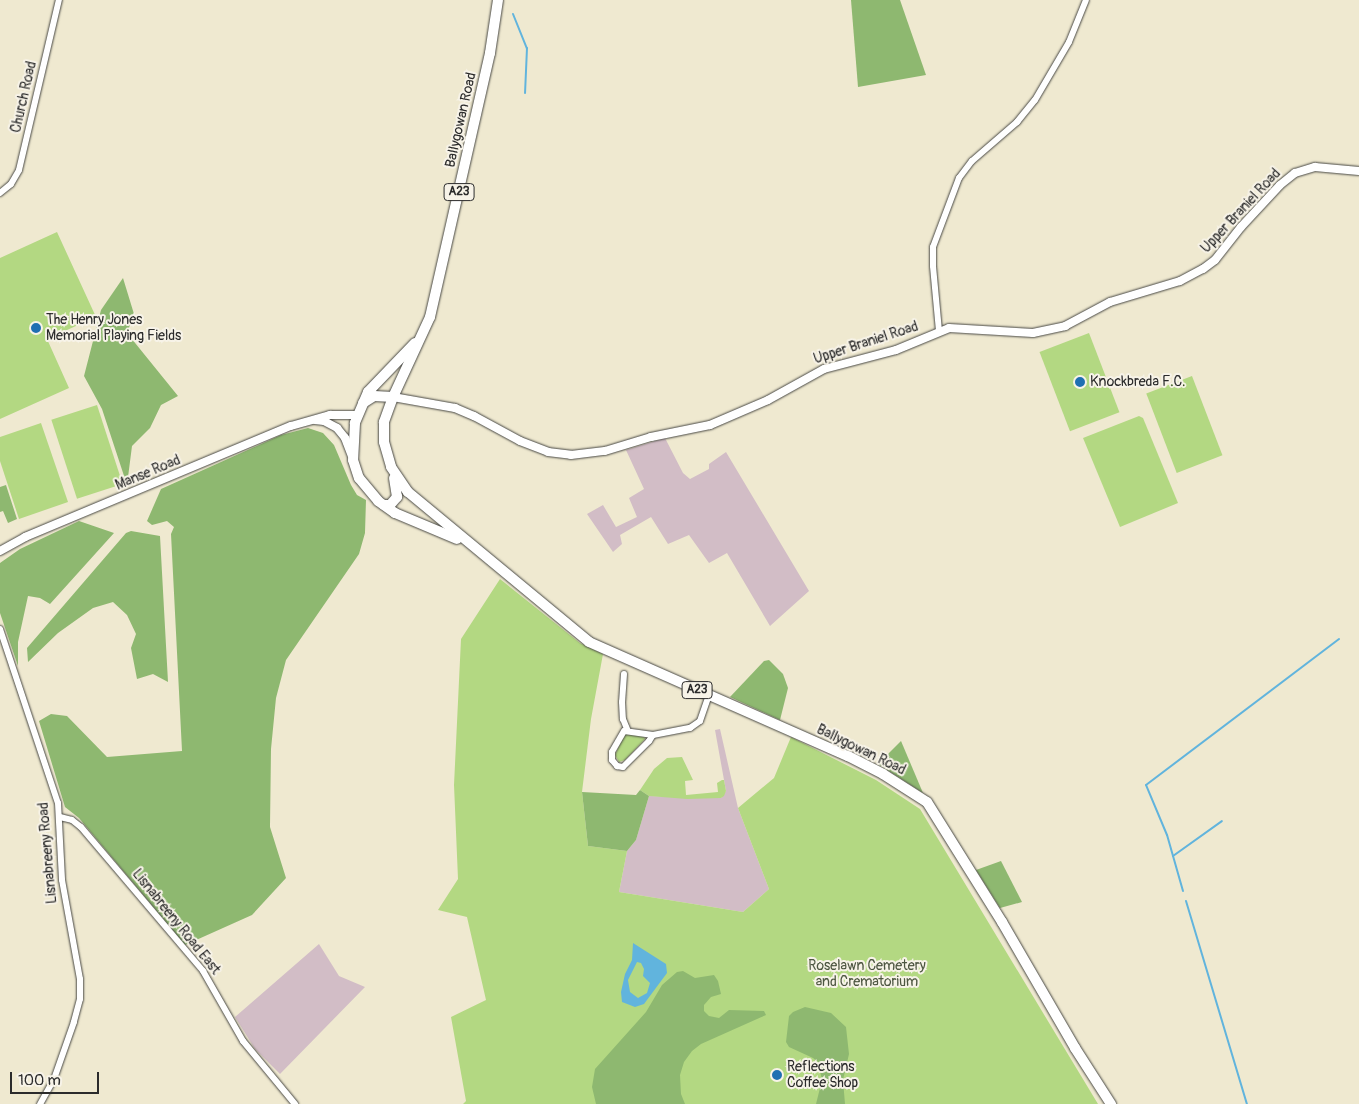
<!DOCTYPE html>
<html>
<head>
<meta charset="utf-8">
<style>
  body { margin:0 }
  #map { position:relative; width:1359px; height:1104px; overflow:hidden; background:#efe9d0; font-family:Pangolin,sans-serif }
  div>[style] { position:absolute }
  .industrial>* { inset:0; background:#d2bdc6 }
  .green>* { inset:0; background:#b3d882; transform-origin:0 0 }
  .forest>* { inset:0; background:#8eb870 }
  .water>* { inset:0; background:#61b4dd }
  .stream>* { height:2px; margin:-1px; padding:0 1px; transform-origin:1px; border-radius:1px; background:#61b4dd }
  .roads { filter:drop-shadow(0 0 1px #484844) drop-shadow(0 0 1px #484844) }
  .minor>* { height:6px; margin:-3px; padding:0 3px; transform-origin:3px; border-radius:3px; background:#fff }
  .tertiary>* { height:8px; margin:-4px; padding:0 4px; transform-origin:4px; border-radius:4px; background:#fff }
  .primary>* { height:10px; margin:-5px; padding:0 5px; transform-origin:5px; border-radius:5px; background:#fff }
  .dots>* { width:14px; height:14px; translate:-50% -50%; box-sizing:border-box; border:2px solid #f7f3e8; border-radius:50% }
  span { translate:-50% -50%; white-space:nowrap; text-align:center; line-height:1.15; -webkit-text-stroke:4px #f7f3e8; paint-order:stroke }
  .shield-label span { padding:1px 4px; background:#f7f3e8; border:1px solid; border-radius:4px; -webkit-text-stroke-width:0 }
  .shield-label { font-size:12px; color:#2b2b2b; font-weight:700 }
  .street-label { font-size:14px; color:#2b2b2b }
  .poi-label { font-size:14px; color:#2b2b2b }
  .left { translate:0 -50%; text-align:left }
  .park-label { font-size:14px; color:#4d5641 }
  .scale { position:absolute; left:10px; top:1072px; width:89px; height:22px; box-sizing:border-box; border:2px solid #2b2b2b; border-top:0; padding-left:6px; font-size:15px; line-height:18px; white-space:nowrap; color:#2b2b2b; -webkit-text-stroke:4px #f7f3e8; paint-order:stroke }
</style>
</head>
<body>
<div id="map">
  <div class="industrial">
    <i style="clip-path:polygon(665px 438px,683px 473px,690px 479px,709px 469px,709px 464px,726px 452px,809px 591px,770px 626px,727px 553px,709px 563px,689px 535px,668px 544px,651px 517px,620px 535px,622px 544px,613px 552px,587px 514px,603px 505px,616px 527px,637px 517px,629px 498px,644px 489px,626px 450px)"></i>
    <i style="clip-path:polygon(720px 729px,738px 808px,769px 889px,743px 912px,619px 892px,627px 851px,636px 840px,649px 796px,721px 798px,726px 791px,715px 730px)"></i>
    <i style="clip-path:polygon(319px 944px,339px 976px,365px 987px,280px 1074px,255px 1049px,235px 1017px)"></i>
  </div>
  <div class="green">
    <i style="clip-path:polygon(57px 232px,96px 317px,47px 339px,69px 388px,0 419px,0 258px)"></i>
    <i style="left:1089px;top:333px;width:85px;height:53px;rotate:69deg"></i>
    <i style="left:1192px;top:376px;width:85px;height:49px;rotate:69deg"></i>
    <i style="left:97px;top:405px;width:83px;height:48px;rotate:72deg"></i>
    <i style="clip-path:polygon(1139px 416px,1143px 418px,1178px 503px,1120px 527px,1083px 438px)"></i>
    <i style="clip-path:polygon(41px 423px,68px 502px,19px 519px,0 461px,0 437px)"></i>
    <i style="clip-path:polygon(500px 579px,580px 643px,603px 654px,591px 719px,582px 792px,588px 846px,627px 851px,619px 892px,743px 912px,769px 889px,738px 808px,774px 778px,791px 737px,876px 780px,920px 809px,1098px 1104px,463px 1104px,466px 1101px,451px 1017px,486px 1000px,467px 917px,438px 910px,458px 879px,454px 785px,461px 639px)"></i>
    <i style="clip-path:polygon(625px 733px,644px 736px,645px 739px,625px 760px,619px 762px,615px 755px)"></i>
    <i style="clip-path:polygon(682px 757px,693px 780px,685px 781px,686px 795px,718px 792px,717px 783px,722px 780px,724px 780px,726px 791px,724px 796px,721px 798px,687px 799px,649px 796px,640px 790px,654px 769px,667px 758px)"></i>
  </div>
  <div class="forest">
    <i style="clip-path:polygon(851px 0,900px 0,926px 75px,858px 87px)"></i>
    <i style="clip-path:polygon(123px 278px,134px 314px,127px 333px,178px 396px,161px 405px,150px 428px,132px 446px,127px 485px,102px 409px,84px 376px,101px 310px)"></i>
    <i style="clip-path:polygon(308px 428px,323px 433px,334px 445px,351px 485px,357px 495px,366px 500px,365px 533px,359px 554px,286px 660px,276px 698px,271px 749px,270px 827px,286px 878px,252px 915px,185px 945px,79px 818px,65px 807px,39px 721px,51px 714px,67px 716px,107px 757px,182px 751px,171px 534px,174px 527px,167px 521px,152px 525px,147px 521px,161px 489px,281px 435px)"></i>
    <i style="clip-path:polygon(6px 485px,17px 519px,8px 523px,3px 511px,0 512px,0 487px)"></i>
    <i style="clip-path:polygon(79px 521px,114px 533px,50px 604px,40px 598px,28px 596px,18px 642px,18px 666px,0 613px,0 563px,20px 549px)"></i>
    <i style="clip-path:polygon(131px 531px,160px 536px,168px 682px,153px 674px,137px 679px,131px 648px,136px 634px,127px 615px,113px 602px,93px 608px,58px 633px,28px 662px,27px 648px,126px 533px)"></i>
    <i style="clip-path:polygon(769px 660px,783px 674px,788px 688px,780px 720px,730px 697px,764px 661px)"></i>
    <i style="clip-path:polygon(901px 741px,923px 793px,878px 764px)"></i>
    <i style="clip-path:polygon(640px 790px,649px 796px,636px 840px,627px 851px,588px 846px,582px 792px,636px 795px)"></i>
    <i style="clip-path:polygon(1001px 861px,1022px 902px,1000px 908px,976px 870px)"></i>
    <i style="clip-path:polygon(683px 971px,695px 978px,714px 975px,718px 981px,721px 994px,711px 997px,704px 1005px,704px 1011px,709px 1016px,719px 1018px,729px 1010px,764px 1011px,766px 1015px,701px 1044px,692px 1051px,684px 1062px,680px 1075px,681px 1094px,685px 1104px,596px 1104px,592px 1087px,595px 1069px,646px 1012px,662px 985px,677px 972px)"></i>
    <i style="clip-path:polygon(805px 1007px,831px 1013px,846px 1027px,849px 1054px,843px 1080px,845px 1104px,816px 1104px,822px 1080px,818px 1062px,813px 1058px,789px 1047px,786px 1042px,789px 1016px,793px 1012px)"></i>
  </div>
  <div class="water">
    <i style="clip-path:polygon(evenodd,633px 943px,666px 964px,667px 973px,644px 1004px,635px 1007px,622px 1002px,621px 992px,625px 974px,632px 960px,633px 943px,637px 962px,641px 963px,644px 969px,643px 976px,650px 983px,647px 993px,638px 998px,630px 992px,628px 980px,637px 962px)"></i>
  </div>
  <div class="stream">
    <i style="left:513px;top:14px;width:37px;rotate:68deg"></i>
    <i style="left:527px;top:48px;width:45px;rotate:92.5deg"></i>
    <i style="left:1173px;top:856px;width:60px;rotate:-35.5deg"></i>
    <i style="left:1183px;top:891px;width:58px;rotate:-105.9deg"></i>
    <i style="left:1167px;top:835px;width:54px;rotate:-112.8deg"></i>
    <i style="left:1146px;top:785px;width:242px;rotate:-37.1deg"></i>
    <i style="left:1186px;top:901px;width:212px;rotate:73.3deg"></i>
  </div>
  <div class="roads">
    <div class="minor">
      <i style="left:0;top:193px;width:14px;rotate:-39deg"></i>
      <i style="left:11px;top:184px;width:16px;rotate:-60deg"></i>
      <i style="left:19px;top:170px;width:175px;rotate:-76.8deg"></i>
      <i style="left:939px;top:331px;width:65px;rotate:-95.3deg"></i>
      <i style="left:933px;top:266px;width:19px;rotate:-90deg"></i>
      <i style="left:933px;top:247px;width:74px;rotate:-69.4deg"></i>
      <i style="left:959px;top:178px;width:21px;rotate:-53deg"></i>
      <i style="left:972px;top:161px;width:60px;rotate:-40.9deg"></i>
      <i style="left:1017px;top:122px;width:28px;rotate:-51deg"></i>
      <i style="left:1035px;top:100px;width:67px;rotate:-59.6deg"></i>
      <i style="left:1069px;top:42px;width:45px;rotate:-68deg"></i>
      <i style="left:0;top:629px;width:183px;rotate:71.6deg"></i>
      <i style="left:58px;top:803px;width:77px;rotate:87deg"></i>
      <i style="left:62px;top:880px;width:101px;rotate:79.7deg"></i>
      <i style="left:80px;top:979px;width:20px;rotate:90deg"></i>
      <i style="left:80px;top:999px;width:24px;rotate:105deg"></i>
      <i style="left:74px;top:1022px;width:60px;rotate:109.3deg"></i>
      <i style="left:54px;top:1079px;width:29px;rotate:119deg"></i>
      <i style="left:624px;top:674px;width:28px;rotate:94deg"></i>
      <i style="left:622px;top:702px;width:17px;rotate:87deg"></i>
      <i style="left:623px;top:719px;width:11px;rotate:68deg"></i>
      <i style="left:653px;top:735px;width:29px;rotate:-172deg"></i>
      <i style="left:624px;top:731px;width:24px;rotate:120deg"></i>
      <i style="left:612px;top:752px;width:8px;rotate:90deg"></i>
      <i style="left:612px;top:760px;width:8px;rotate:50deg"></i>
      <i style="left:617px;top:766px;width:6px;rotate:9deg"></i>
      <i style="left:623px;top:767px;width:37px;rotate:-45deg"></i>
      <i style="left:649px;top:741px;width:7px;rotate:-56deg"></i>
      <i style="left:653px;top:735px;width:38px;rotate:-11deg"></i>
      <i style="left:690px;top:728px;width:12px;rotate:-35deg"></i>
      <i style="left:700px;top:721px;width:28px;rotate:-71deg"></i>
      <i style="left:60px;top:817px;width:12px;rotate:14deg"></i>
      <i style="left:72px;top:820px;width:11px;rotate:38deg"></i>
      <i style="left:81px;top:827px;width:189px;rotate:49.7deg"></i>
      <i style="left:203px;top:971px;width:81px;rotate:60.3deg"></i>
      <i style="left:243px;top:1041px;width:82px;rotate:50.5deg"></i>
    </div>
    <div class="tertiary">
      <i style="left:393px;top:397px;width:63px;rotate:10.1deg"></i>
      <i style="left:455px;top:408px;width:21px;rotate:23deg"></i>
      <i style="left:474px;top:416px;width:52px;rotate:28.5deg"></i>
      <i style="left:520px;top:441px;width:30px;rotate:21deg"></i>
      <i style="left:548px;top:452px;width:23px;rotate:7deg"></i>
      <i style="left:571px;top:455px;width:34px;rotate:-7deg"></i>
      <i style="left:605px;top:451px;width:48px;rotate:-16.9deg"></i>
      <i style="left:651px;top:437px;width:60px;rotate:-11.5deg"></i>
      <i style="left:710px;top:425px;width:63px;rotate:-23.3deg"></i>
      <i style="left:768px;top:400px;width:64px;rotate:-29deg"></i>
      <i style="left:824px;top:369px;width:74px;rotate:-14.8deg"></i>
      <i style="left:896px;top:350px;width:57px;rotate:-22.5deg"></i>
      <i style="left:949px;top:328px;width:84px;rotate:3.4deg"></i>
      <i style="left:1033px;top:333px;width:33px;rotate:-12deg"></i>
      <i style="left:1065px;top:326px;width:51px;rotate:-28.1deg"></i>
      <i style="left:1110px;top:302px;width:73px;rotate:-16.7deg"></i>
      <i style="left:1180px;top:281px;width:26px;rotate:-28deg"></i>
      <i style="left:1203px;top:269px;width:15px;rotate:-37deg"></i>
      <i style="left:1215px;top:260px;width:42px;rotate:-51.8deg"></i>
      <i style="left:1241px;top:227px;width:57px;rotate:-47.1deg"></i>
      <i style="left:1280px;top:185px;width:19px;rotate:-39deg"></i>
      <i style="left:1295px;top:173px;width:21px;rotate:-17deg"></i>
      <i style="left:1315px;top:167px;width:44px;rotate:5.2deg"></i>
      <i style="left:315px;top:420px;width:9px;rotate:6deg"></i>
      <i style="left:324px;top:421px;width:15px;rotate:28deg"></i>
      <i style="left:337px;top:428px;width:13px;rotate:51deg"></i>
      <i style="left:345px;top:438px;width:19px;rotate:69deg"></i>
      <i style="left:0;top:551px;width:29px;rotate:-29deg"></i>
      <i style="left:25px;top:537px;width:288px;rotate:-22.7deg"></i>
      <i style="left:291px;top:426px;width:41px;rotate:-15.8deg"></i>
      <i style="left:330px;top:415px;width:27px"></i>
    </div>
    <div class="primary">
      <i style="left:498px;top:0;width:54px;rotate:98.6deg"></i>
      <i style="left:490px;top:53px;width:271px;rotate:102.8deg"></i>
      <i style="left:430px;top:317px;width:88px;rotate:114.8deg"></i>
      <i style="left:393px;top:397px;width:27px;rotate:110deg"></i>
      <i style="left:384px;top:422px;width:20px;rotate:90deg"></i>
      <i style="left:384px;top:442px;width:26px;rotate:74deg"></i>
      <i style="left:391px;top:467px;width:30px;rotate:56deg"></i>
      <i style="left:408px;top:492px;width:235px;rotate:39.6deg"></i>
      <i style="left:589px;top:642px;width:283px;rotate:23.8deg"></i>
      <i style="left:848px;top:756px;width:39px;rotate:27deg"></i>
      <i style="left:883px;top:774px;width:52px;rotate:32.5deg"></i>
      <i style="left:927px;top:802px;width:142px;rotate:58deg"></i>
      <i style="left:1002px;top:922px;width:146px;rotate:59.9deg"></i>
      <i style="left:1075px;top:1048px;width:67px;rotate:57.3deg"></i>
      <i style="left:415px;top:343px;width:68px;rotate:133.8deg"></i>
      <i style="left:368px;top:392px;width:34px;rotate:113deg"></i>
      <i style="left:355px;top:423px;width:37px;rotate:93deg"></i>
      <i style="left:353px;top:460px;width:19px;rotate:72deg"></i>
      <i style="left:359px;top:478px;width:30px;rotate:50deg"></i>
      <i style="left:378px;top:501px;width:21px;rotate:35deg"></i>
      <i style="left:395px;top:513px;width:67px;rotate:22.8deg"></i>
      <i style="left:363px;top:403px;width:13px;rotate:-32deg"></i>
      <i style="left:374px;top:396px;width:19px;rotate:3deg"></i>
      <i style="left:384px;top:505px;width:6px"></i>
      <i style="left:390px;top:505px;width:11px;rotate:-49deg"></i>
      <i style="left:397px;top:497px;width:19px;rotate:-99deg"></i>
    </div>
  </div>
  <div class="dots">
    <i style="left:36px;top:328px;background:#1f6fb2"></i>
    <i style="left:1080px;top:382px;background:#1f6fb2"></i>
    <i style="left:777px;top:1075px;background:#1f6fb2"></i>
  </div>
  <div class="shield-label">
    <span style="left:459px;top:192px">A23</span>
    <span style="left:697px;top:690px">A23</span>
  </div>
  <div class="street-label">
    <span style="left:24px;top:97px;rotate:-77deg">Church Road</span>
    <span style="left:461px;top:120px;rotate:-77deg">Ballygowan Road</span>
    <span style="left:1241px;top:211px;rotate:-47deg">Upper Braniel Road</span>
    <span style="left:866px;top:343px;rotate:-18deg">Upper Braniel Road</span>
    <span style="left:148px;top:473px;rotate:-23deg">Manse Road</span>
    <span style="left:861px;top:750px;rotate:26deg">Ballygowan Road</span>
    <span style="left:48px;top:853px;rotate:-95deg">Lisnabreeny Road</span>
    <span style="left:176px;top:922px;rotate:51deg">Lisnabreeny Road East</span>
  </div>
  <div class="poi-label">
    <span class="left" style="left:46px;top:328px">The Henry Jones<br>Memorial Playing Fields</span>
    <span class="left" style="left:1090px;top:382px">Knockbreda F.C.</span>
    <span class="left" style="left:787px;top:1075px">Reflections<br>Coffee Shop</span>
  </div>
  <div class="park-label">
    <span style="left:867px;top:974px">Roselawn Cemetery<br>and Crematorium</span>
  </div>
  <div class="scale">100 m</div>
</div>
</body>
</html>
